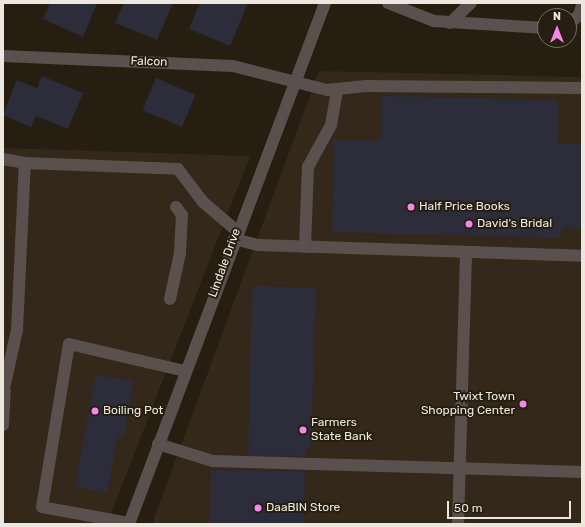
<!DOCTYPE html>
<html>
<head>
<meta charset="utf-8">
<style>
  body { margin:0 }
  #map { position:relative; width:585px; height:527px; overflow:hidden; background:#261e10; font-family:Rubik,sans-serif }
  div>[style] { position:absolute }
  .commercial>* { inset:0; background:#34281a }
  .building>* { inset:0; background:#2d2c3b; transform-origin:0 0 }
  .minor>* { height:12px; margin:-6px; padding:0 6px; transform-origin:6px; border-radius:6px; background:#5a514f }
  .dots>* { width:11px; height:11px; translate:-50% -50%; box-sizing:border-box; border:2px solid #261e10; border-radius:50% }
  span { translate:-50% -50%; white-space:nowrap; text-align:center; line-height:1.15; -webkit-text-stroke:4px #261e10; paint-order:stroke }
  .street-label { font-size:12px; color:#ede8df }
  .poi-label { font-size:12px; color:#ede8df }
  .left { translate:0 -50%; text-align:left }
  .right { translate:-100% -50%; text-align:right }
  .frame { position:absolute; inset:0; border:4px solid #ede8df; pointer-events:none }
  .north { position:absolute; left:537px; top:8px; width:40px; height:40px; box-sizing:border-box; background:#261e10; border:1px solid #766f63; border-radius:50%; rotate:0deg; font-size:11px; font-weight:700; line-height:16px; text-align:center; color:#ede8df }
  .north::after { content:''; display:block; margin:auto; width:14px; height:18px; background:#f688ed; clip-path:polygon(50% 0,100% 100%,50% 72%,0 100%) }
  .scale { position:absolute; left:447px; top:501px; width:124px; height:18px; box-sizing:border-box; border:2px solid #ede8df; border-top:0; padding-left:5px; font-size:12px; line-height:14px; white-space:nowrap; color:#ede8df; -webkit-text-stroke:3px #261e10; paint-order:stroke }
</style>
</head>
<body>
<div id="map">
  <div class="commercial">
    <i style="clip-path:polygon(319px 71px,582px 77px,582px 524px,152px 524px)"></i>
    <i style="clip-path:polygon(3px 148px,250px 156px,107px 524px,3px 524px)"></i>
  </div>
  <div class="building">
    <i style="clip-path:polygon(50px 3px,97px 3px,83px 37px,43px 19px)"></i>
    <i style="clip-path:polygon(124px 3px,173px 3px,157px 40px,115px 23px)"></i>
    <i style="clip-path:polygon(200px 3px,248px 3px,230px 46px,189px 29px)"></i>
    <i style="clip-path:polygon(42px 76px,83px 93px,68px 129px,36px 116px,31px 127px,3px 115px,17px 80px,37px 88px)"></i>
    <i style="left:156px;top:78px;width:43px;height:35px;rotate:23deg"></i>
    <i style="clip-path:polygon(382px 96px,558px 100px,557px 144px,582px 144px,582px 228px,562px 227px,561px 238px,332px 232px,334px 140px,381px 140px)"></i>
    <i style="clip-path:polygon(252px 286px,316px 288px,311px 448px,305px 448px,305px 456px,248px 455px)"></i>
    <i style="clip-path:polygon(95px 375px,134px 381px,124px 436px,118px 434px,107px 493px,75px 487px)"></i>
    <i style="left:211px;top:470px;width:94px;height:54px;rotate:1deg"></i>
  </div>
  <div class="minor">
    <i style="left:388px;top:3px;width:49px;rotate:21.4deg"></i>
    <i style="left:434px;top:21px;width:111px;rotate:3.6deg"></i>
    <i style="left:450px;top:23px;width:29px;rotate:-44deg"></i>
    <i style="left:569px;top:24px;width:13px;rotate:-42deg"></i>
    <i style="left:579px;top:15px;width:10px;rotate:-73deg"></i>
    <i style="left:3px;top:56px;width:230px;rotate:2.5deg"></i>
    <i style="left:233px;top:66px;width:97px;rotate:14.3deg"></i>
    <i style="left:327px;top:90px;width:39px;rotate:-6deg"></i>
    <i style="left:366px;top:86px;width:216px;rotate:0.5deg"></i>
    <i style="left:3px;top:159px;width:22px;rotate:10deg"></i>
    <i style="left:25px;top:163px;width:153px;rotate:2.2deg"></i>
    <i style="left:178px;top:169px;width:41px;rotate:52.9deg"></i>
    <i style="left:203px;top:202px;width:45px;rotate:40.5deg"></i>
    <i style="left:234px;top:239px;width:25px;rotate:14deg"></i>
    <i style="left:258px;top:245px;width:324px;rotate:1.9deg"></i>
    <i style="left:305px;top:247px;width:80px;rotate:-87.9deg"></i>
    <i style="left:308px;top:167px;width:48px;rotate:-61.3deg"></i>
    <i style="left:331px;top:125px;width:36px;rotate:-80deg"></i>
    <i style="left:170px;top:299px;width:47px;rotate:-77.7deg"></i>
    <i style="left:180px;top:253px;width:38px;rotate:-87deg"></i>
    <i style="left:182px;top:215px;width:10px;rotate:-127deg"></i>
    <i style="left:3px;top:393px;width:65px;rotate:-77.5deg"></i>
    <i style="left:17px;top:330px;width:167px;rotate:-87.3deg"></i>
    <i style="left:3px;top:425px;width:34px;rotate:-87deg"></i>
    <i style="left:158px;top:444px;width:58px;rotate:17.2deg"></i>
    <i style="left:213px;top:461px;width:369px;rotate:1.7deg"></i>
    <i style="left:129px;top:523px;width:88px;rotate:-169.6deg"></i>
    <i style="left:42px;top:507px;width:165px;rotate:-80.6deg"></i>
    <i style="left:69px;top:344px;width:119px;rotate:13.1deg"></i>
    <i style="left:129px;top:524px;width:557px;rotate:-69.38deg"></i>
    <i style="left:458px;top:524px;width:272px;rotate:-88.3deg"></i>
  </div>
  <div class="dots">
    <i style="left:411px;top:207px;background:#f688ed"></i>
    <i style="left:469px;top:224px;background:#f688ed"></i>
    <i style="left:523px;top:404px;background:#f688ed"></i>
    <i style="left:95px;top:411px;background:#f688ed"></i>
    <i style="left:303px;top:430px;background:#f688ed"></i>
    <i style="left:258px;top:508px;background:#f688ed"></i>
  </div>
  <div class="street-label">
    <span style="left:149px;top:62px;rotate:2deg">Falcon</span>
    <span style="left:225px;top:263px;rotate:-70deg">Lindale Drive</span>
  </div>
  <div class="poi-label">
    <span class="left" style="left:419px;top:207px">Half Price Books</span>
    <span class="left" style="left:477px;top:224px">David's Bridal</span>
    <span class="right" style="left:515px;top:404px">Twixt Town<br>Shopping Center</span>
    <span class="left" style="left:103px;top:411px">Boiling Pot</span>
    <span class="left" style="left:311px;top:430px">Farmers<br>State Bank</span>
    <span class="left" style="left:266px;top:508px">DaaBIN Store</span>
  </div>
  <div class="frame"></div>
  <div class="north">N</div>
  <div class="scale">50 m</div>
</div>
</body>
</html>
